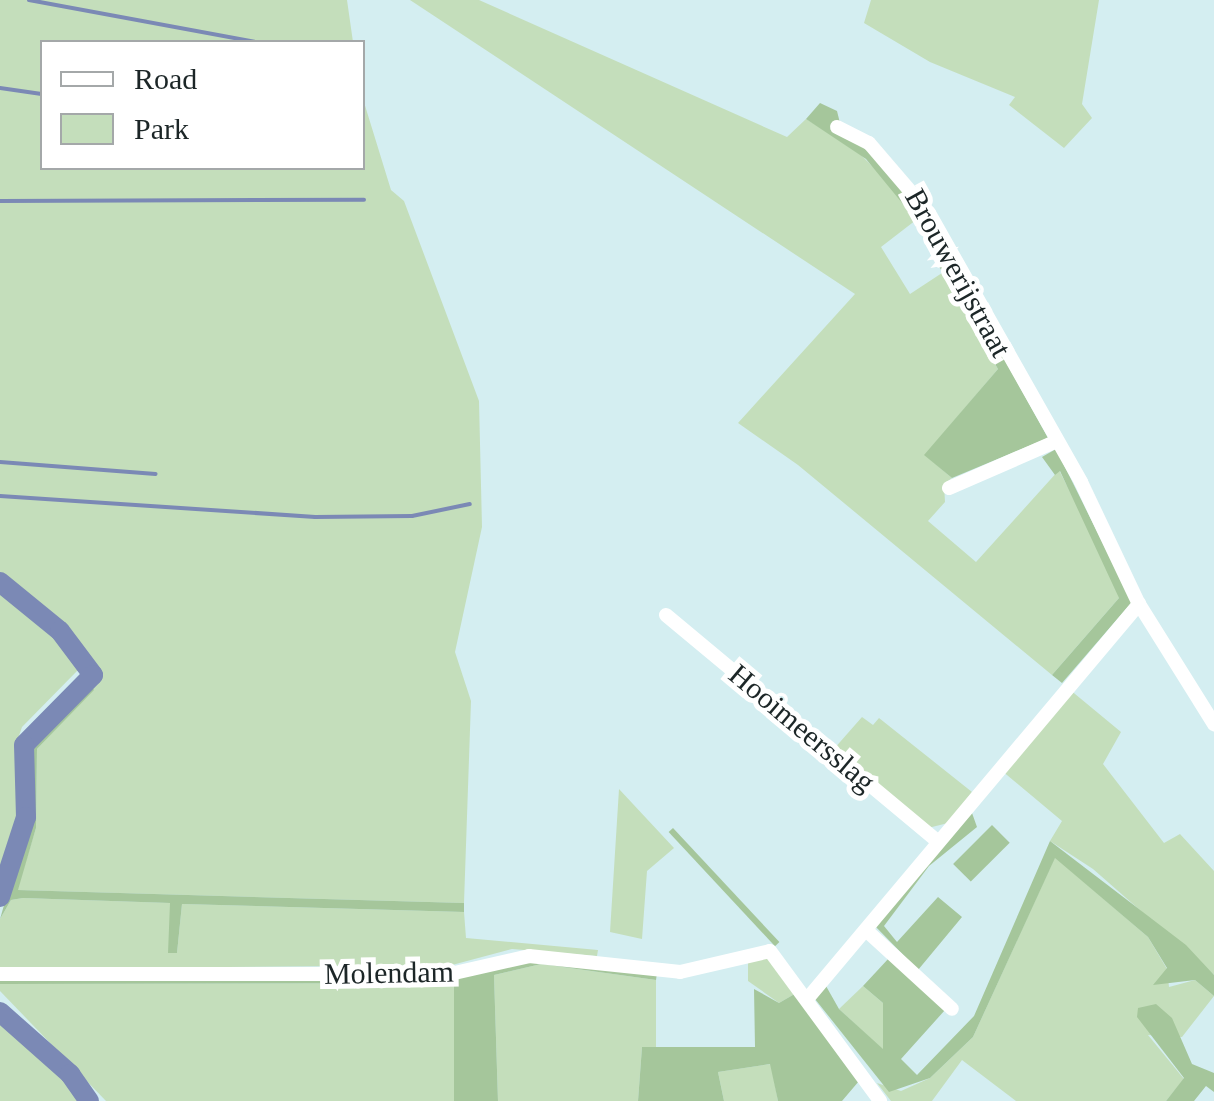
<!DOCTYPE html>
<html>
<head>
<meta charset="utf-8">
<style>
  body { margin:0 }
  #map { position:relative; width:1214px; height:1101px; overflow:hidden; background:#d4eef1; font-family:Georgia,serif }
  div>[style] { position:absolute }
  .green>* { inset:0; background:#c4debb }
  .forest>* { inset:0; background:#a5c69b; transform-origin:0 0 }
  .stream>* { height:4px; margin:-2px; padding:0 2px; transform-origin:2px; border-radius:2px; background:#7b89b5 }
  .river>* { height:20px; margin:-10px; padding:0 10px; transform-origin:10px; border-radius:10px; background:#7b89b5 }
  .street>* { height:14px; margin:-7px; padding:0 7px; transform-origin:7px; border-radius:7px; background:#fff }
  span { translate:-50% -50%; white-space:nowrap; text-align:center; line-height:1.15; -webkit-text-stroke:10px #fff; paint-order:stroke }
  .street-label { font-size:30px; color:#1c2627 }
  .legend { position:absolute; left:40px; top:40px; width:325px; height:130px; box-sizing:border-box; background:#fff; border:2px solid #a4a8a9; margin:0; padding:12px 18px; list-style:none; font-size:30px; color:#1c2627 }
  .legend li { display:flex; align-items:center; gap:20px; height:50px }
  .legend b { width:50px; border:2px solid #a4a8a9 }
</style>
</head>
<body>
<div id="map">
  <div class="green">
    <i style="clip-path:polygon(0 0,347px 0,353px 42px,42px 42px,42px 168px,362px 168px,363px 99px,391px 190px,404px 201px,479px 401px,482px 527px,455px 652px,471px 701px,464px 903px,17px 890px,36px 828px,37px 749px,93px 690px,89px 671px,77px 671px,22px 727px,15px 747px,19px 826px,0 873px)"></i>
    <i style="clip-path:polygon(410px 0,479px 0,787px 137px,806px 119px,852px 146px,893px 187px,916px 220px,881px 247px,910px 294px,942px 273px,998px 369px,925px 455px,952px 478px,944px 484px,945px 502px,928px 521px,976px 562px,1059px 470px,1117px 585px,1119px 598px,1052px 675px,798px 465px,738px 423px,855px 294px)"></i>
    <i style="clip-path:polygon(871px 0,1099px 0,1082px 104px,1092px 118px,1064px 148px,1009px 105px,1015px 97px,930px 62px,864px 23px)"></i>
    <i style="clip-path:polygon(1069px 689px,1121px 732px,1103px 764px,1164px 843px,1180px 834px,1214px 871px,1214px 975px,1093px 869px,1050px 841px,1062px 821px,1001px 770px)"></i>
    <i style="clip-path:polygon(862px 717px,873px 725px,879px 718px,972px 792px,948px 823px,928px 828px,833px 750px)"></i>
    <i style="clip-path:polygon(619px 789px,674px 848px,647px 871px,642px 939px,610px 932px)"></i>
    <i style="clip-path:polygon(1055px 857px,1148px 937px,1167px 969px,1169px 987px,1195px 980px,1214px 996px,1182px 1037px,1148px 1035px,1184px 1079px,1166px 1101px,1016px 1101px,962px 1060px,932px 1101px,891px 1101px,877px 1083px,901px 1091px,930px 1078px,973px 1037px)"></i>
    <i style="clip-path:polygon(23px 898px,171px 903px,169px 953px,177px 953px,182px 904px,464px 912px,466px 938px,598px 950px,597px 956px,512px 949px,452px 965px,0 969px,0 919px,11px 900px)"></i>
    <i style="clip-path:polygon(769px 955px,798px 992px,779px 1003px,748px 981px,748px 958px)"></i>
    <i style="clip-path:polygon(541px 964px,656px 980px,656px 1048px,642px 1047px,638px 1101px,498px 1101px,494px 975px)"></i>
    <i style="clip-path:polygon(455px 983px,454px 1101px,106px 1101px,0 991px,0 984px)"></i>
    <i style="clip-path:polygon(863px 986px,883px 1003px,883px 1050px,839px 1009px)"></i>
    <i style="clip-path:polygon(0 1021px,65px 1077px,84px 1101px,0 1101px)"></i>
    <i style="clip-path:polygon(771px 1064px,778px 1101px,724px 1101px,718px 1072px)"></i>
  </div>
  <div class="forest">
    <i style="clip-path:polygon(820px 103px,837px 111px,840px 123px,902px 182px,925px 216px,916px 220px,866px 159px,806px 119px)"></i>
    <i style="clip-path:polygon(939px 241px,1048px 438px,952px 478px,924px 455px,998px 369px,928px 247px)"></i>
    <i style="clip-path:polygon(1056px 449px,1132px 602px,1062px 683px,1052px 675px,1119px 598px,1060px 471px,1055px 475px,1042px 457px)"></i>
    <i style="clip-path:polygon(90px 684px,94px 690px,37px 749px,36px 828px,18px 890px,464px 903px,464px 912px,182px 904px,177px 953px,168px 953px,170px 903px,23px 898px,11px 900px,0 919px,30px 816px,29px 749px)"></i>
    <i style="clip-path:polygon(972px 813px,977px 827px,929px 866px,884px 926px,897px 942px,938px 897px,962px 917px,918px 970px,875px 926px)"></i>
    <i style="left:992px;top:825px;width:25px;height:55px;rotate:45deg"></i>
    <i style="left:673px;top:828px;width:156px;height:6px;rotate:47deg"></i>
    <i style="clip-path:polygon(1050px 841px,1186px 945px,1214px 975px,1214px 996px,1195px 980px,1153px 985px,1167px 968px,1148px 937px,1055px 858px,973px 1037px,930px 1078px,889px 1092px,815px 999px,826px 986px,839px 1009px,883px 1049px,883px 1003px,863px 986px,889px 958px,945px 1010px,901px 1059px,917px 1075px,974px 1016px)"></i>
    <i style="clip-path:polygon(528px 960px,657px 973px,656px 980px,541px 964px,494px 975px,498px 1101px,454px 1101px,454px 983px,0 984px,0 978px,444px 978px)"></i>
    <i style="clip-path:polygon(754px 989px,779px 1003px,798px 992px,859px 1081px,842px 1101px,778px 1101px,770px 1064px,718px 1072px,724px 1101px,638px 1101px,642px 1047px,755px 1047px)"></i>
    <i style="clip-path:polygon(1156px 1004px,1172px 1018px,1192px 1064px,1214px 1073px,1214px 1092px,1206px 1086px,1194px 1101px,1166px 1101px,1184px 1078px,1137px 1017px,1138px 1008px)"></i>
  </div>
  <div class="stream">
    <i style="left:29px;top:0;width:231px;rotate:10.5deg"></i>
    <i style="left:0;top:88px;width:42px;rotate:8.1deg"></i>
    <i style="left:0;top:201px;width:364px;rotate:-0.2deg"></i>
    <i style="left:0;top:462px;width:156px;rotate:4.4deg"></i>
    <i style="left:0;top:496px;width:316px;rotate:3.8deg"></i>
    <i style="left:315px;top:517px;width:97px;rotate:-0.6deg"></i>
    <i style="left:412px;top:516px;width:59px;rotate:-11.7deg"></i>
  </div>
  <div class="river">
    <i style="left:0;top:582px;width:77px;rotate:39.2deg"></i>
    <i style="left:60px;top:631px;width:55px;rotate:53.1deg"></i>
    <i style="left:93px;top:675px;width:98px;rotate:134.6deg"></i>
    <i style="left:24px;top:745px;width:72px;rotate:88.4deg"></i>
    <i style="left:26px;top:817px;width:84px;rotate:108deg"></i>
    <i style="left:0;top:1012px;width:94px;rotate:41.5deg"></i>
    <i style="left:70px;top:1074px;width:33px;rotate:55deg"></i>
  </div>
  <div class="street">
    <i style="left:837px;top:127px;width:36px;rotate:27deg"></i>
    <i style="left:869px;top:143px;width:92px;rotate:49.4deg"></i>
    <i style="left:929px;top:213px;width:309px;rotate:60.5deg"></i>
    <i style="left:1081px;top:482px;width:135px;rotate:64.6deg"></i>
    <i style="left:1139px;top:604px;width:142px;rotate:58deg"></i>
    <i style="left:949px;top:488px;width:118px;rotate:-23.5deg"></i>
    <i style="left:666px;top:615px;width:354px;rotate:39.8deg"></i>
    <i style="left:867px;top:931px;width:115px;rotate:42.5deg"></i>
    <i style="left:0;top:974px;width:450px"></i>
    <i style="left:450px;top:974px;width:81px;rotate:-12.8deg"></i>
    <i style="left:529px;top:956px;width:152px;rotate:6deg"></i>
    <i style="left:680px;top:972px;width:92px;rotate:-13.1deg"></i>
    <i style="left:770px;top:951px;width:186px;rotate:53.7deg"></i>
    <i style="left:808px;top:998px;width:515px;rotate:-49.97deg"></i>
  </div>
  <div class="street-label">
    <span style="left:958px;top:273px;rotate:61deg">Brouwerijstraat</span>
    <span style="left:802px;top:728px;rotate:40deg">Hooimeersslag</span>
    <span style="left:389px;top:973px;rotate:-1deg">Molendam</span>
  </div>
  <ul class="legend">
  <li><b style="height:12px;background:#fff"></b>Road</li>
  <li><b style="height:28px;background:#c4debb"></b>Park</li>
  </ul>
</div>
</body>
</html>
